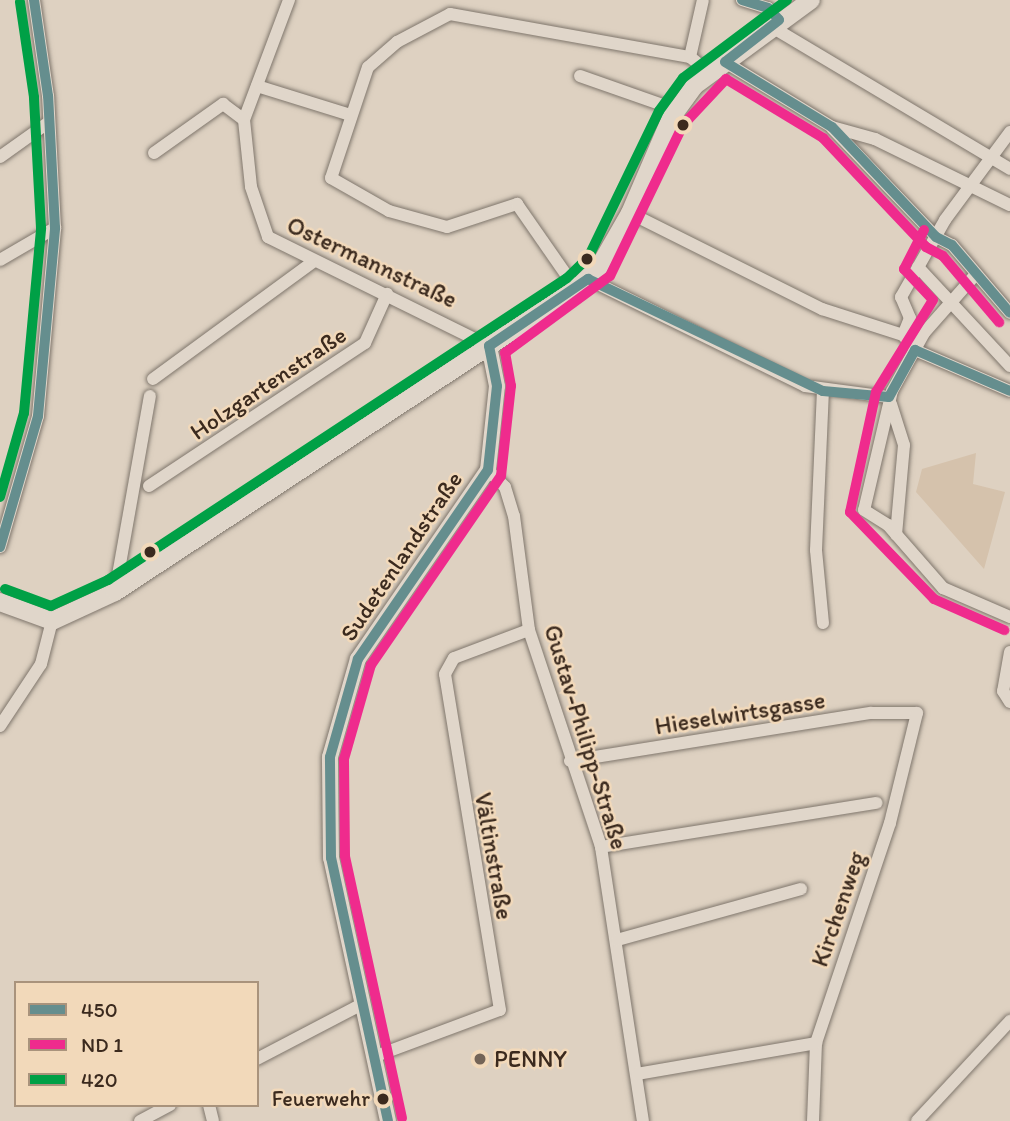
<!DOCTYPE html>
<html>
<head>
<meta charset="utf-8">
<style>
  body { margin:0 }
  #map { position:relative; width:1010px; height:1121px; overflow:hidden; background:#ded1c1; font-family:Itim,sans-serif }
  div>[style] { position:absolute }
  .green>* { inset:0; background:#d5c2ac }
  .roads { filter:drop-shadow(0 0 2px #7f766c) drop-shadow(0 0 2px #7f766c) }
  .minor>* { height:12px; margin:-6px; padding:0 6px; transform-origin:6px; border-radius:6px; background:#e0d6ca }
  .tertiary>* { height:16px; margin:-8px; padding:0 8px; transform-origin:8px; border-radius:8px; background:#e0d6ca }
  .secondary>* { height:18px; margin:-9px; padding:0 9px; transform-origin:9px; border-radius:9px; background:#e0d6ca }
  .bus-1>* { height:10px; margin:-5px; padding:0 5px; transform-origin:5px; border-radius:5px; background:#658e8e }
  .bus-2>* { height:10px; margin:-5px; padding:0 5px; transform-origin:5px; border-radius:5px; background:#ef2b8d }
  .bus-3>* { height:10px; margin:-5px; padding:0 5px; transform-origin:5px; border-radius:5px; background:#00a046 }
  .dots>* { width:19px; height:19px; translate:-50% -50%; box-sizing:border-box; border:4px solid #f2d9ba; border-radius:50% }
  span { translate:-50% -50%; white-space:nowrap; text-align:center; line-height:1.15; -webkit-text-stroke:5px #f2d9ba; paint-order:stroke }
  .bus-label { font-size:22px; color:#3b2a1e }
  .right { translate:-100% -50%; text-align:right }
  .street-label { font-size:24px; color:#3b2a1e }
  .poi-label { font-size:24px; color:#3b2a1e }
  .left { translate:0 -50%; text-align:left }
  .legend { position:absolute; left:14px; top:981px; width:245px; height:126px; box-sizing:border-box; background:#f2d9ba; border:2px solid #a9937c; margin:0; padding:9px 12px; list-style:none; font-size:21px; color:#3b2a1e }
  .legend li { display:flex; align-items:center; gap:14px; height:35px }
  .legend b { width:35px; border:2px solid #a9937c }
</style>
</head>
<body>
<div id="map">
  <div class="green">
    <i style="clip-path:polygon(976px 453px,973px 484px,1005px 492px,984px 569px,916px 492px,922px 469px)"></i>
  </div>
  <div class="roads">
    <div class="minor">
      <i style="left:289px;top:0;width:128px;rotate:110.6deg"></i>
      <i style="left:244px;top:120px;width:67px;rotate:84deg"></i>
      <i style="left:251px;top:187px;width:53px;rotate:71.2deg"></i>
      <i style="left:268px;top:237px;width:246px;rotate:26.3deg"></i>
      <i style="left:742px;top:0;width:27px;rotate:17deg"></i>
      <i style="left:768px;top:8px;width:16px;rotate:47deg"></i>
      <i style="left:450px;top:14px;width:60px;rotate:152.2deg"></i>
      <i style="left:397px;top:42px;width:38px;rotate:139deg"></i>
      <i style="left:368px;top:67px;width:117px;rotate:108.4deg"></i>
      <i style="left:331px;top:178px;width:67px;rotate:29.6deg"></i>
      <i style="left:389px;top:211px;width:60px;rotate:15.4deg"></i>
      <i style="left:447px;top:227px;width:74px;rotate:-18.2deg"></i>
      <i style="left:517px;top:204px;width:103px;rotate:55.2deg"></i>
      <i style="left:450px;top:14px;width:244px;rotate:10.2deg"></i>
      <i style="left:690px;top:57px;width:26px;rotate:39deg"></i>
      <i style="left:772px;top:27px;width:277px;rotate:30.8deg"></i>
      <i style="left:690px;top:57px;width:58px;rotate:-77.2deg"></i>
      <i style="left:725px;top:62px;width:125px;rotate:31.3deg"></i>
      <i style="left:832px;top:127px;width:45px;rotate:15.6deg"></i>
      <i style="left:875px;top:139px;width:150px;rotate:26.1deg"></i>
      <i style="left:580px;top:76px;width:103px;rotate:19.3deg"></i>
      <i style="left:257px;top:86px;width:97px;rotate:17.3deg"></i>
      <i style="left:832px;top:128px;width:151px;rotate:46.3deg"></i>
      <i style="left:936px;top:237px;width:18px;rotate:27deg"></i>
      <i style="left:952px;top:245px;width:89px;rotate:49.5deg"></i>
      <i style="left:1010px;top:132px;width:109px;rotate:126.5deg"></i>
      <i style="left:945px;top:220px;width:89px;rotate:119.7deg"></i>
      <i style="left:901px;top:297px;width:23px;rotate:67deg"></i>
      <i style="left:910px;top:318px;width:18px;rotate:112deg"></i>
      <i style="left:903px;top:335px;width:19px;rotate:51deg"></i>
      <i style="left:915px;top:350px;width:103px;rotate:23.3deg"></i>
      <i style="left:154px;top:153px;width:85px;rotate:-35.4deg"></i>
      <i style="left:223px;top:104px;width:26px;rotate:37deg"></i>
      <i style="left:0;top:157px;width:60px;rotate:-35.5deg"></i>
      <i style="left:630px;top:213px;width:215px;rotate:26.6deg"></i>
      <i style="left:822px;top:309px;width:85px;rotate:17.8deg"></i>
      <i style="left:0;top:260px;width:64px;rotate:-30.2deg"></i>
      <i style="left:918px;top:267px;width:135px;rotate:47.1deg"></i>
      <i style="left:976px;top:274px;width:79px;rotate:131.4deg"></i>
      <i style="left:924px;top:333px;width:66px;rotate:118.9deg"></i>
      <i style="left:892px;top:391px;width:122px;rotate:103.2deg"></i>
      <i style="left:864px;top:510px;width:28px;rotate:32deg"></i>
      <i style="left:888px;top:525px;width:84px;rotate:48.9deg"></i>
      <i style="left:943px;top:588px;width:73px;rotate:23.4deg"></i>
      <i style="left:588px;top:279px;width:242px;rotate:26.2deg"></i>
      <i style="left:805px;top:386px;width:85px;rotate:7.5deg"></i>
      <i style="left:153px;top:379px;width:200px;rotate:-36.2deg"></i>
      <i style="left:891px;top:404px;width:43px;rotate:72.4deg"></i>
      <i style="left:904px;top:445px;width:90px;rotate:95.1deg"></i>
      <i style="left:488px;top:470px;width:24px;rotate:45deg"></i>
      <i style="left:505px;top:487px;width:30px;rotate:73deg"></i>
      <i style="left:514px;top:516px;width:115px;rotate:82.5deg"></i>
      <i style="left:529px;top:630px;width:229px;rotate:71.6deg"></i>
      <i style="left:601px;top:847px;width:277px;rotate:81.3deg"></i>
      <i style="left:149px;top:486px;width:259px;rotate:-33.5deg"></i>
      <i style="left:365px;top:343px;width:54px;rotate:-65.8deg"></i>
      <i style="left:0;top:547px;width:136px;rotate:-73.8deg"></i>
      <i style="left:38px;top:416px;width:189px;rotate:-84.8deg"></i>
      <i style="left:55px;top:228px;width:132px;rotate:-93deg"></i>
      <i style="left:48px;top:96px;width:97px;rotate:-98.3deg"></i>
      <i style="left:115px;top:592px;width:199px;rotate:-79.9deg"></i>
      <i style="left:823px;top:623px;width:73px;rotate:-95.5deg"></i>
      <i style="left:816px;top:550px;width:159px;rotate:-87.5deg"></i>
      <i style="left:1010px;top:652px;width:40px;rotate:100deg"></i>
      <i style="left:1003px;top:691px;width:13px;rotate:58deg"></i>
      <i style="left:0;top:726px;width:74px;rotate:-56.5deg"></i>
      <i style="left:41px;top:664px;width:44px;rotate:-75.7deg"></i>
      <i style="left:570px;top:761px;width:305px;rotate:-9.1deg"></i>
      <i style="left:871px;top:713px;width:46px"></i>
      <i style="left:917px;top:713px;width:113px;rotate:103.8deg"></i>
      <i style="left:890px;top:823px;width:232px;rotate:108.6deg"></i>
      <i style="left:816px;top:1043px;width:78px;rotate:92.2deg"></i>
      <i style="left:601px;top:847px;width:279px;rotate:-9.1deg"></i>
      <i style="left:617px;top:940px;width:191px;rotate:-15.5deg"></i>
      <i style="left:376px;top:1056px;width:132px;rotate:-20.4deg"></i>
      <i style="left:500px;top:1010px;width:340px;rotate:-99.3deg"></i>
      <i style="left:445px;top:674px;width:18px;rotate:-61deg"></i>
      <i style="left:454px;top:658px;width:80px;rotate:-20.5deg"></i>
      <i style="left:257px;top:1059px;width:119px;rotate:-27.6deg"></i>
      <i style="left:637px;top:1074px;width:182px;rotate:-9.8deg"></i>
      <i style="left:209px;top:1105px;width:16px;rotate:76deg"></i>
      <i style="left:140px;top:1121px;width:34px;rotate:-28deg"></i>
      <i style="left:917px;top:1121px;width:137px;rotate:-47.1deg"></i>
    </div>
    <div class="tertiary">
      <i style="left:388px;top:1121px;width:269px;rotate:-102.2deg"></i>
      <i style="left:331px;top:858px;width:101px;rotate:-90.6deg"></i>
      <i style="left:330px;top:757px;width:102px;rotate:-74.1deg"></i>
      <i style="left:358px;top:659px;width:229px;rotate:-55.5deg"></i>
      <i style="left:488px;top:470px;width:84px;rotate:-83.9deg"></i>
      <i style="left:497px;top:386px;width:41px;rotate:-101.3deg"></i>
    </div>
    <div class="secondary">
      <i style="left:0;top:602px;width:55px;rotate:20.1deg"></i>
      <i style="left:52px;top:621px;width:69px;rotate:-24.7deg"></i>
      <i style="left:115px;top:592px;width:552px;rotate:-33.32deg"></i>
      <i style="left:576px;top:289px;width:32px;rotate:-44deg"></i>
      <i style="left:599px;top:267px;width:62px;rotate:-60.1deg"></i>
      <i style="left:630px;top:213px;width:103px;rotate:-66.7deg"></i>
      <i style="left:671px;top:118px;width:39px;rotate:-54deg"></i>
      <i style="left:694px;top:86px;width:145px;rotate:-36.3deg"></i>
    </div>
  </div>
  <div class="bus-1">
    <i style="left:742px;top:0;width:27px;rotate:17deg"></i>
    <i style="left:768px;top:8px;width:16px;rotate:47deg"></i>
    <i style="left:779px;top:20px;width:68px;rotate:142.1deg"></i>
    <i style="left:725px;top:62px;width:125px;rotate:31.3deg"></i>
    <i style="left:832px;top:127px;width:151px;rotate:46.6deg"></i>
    <i style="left:936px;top:237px;width:18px;rotate:27deg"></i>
    <i style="left:952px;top:245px;width:89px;rotate:49.5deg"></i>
    <i style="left:0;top:547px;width:136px;rotate:-73.8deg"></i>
    <i style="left:38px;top:416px;width:189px;rotate:-84.8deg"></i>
    <i style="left:55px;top:228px;width:132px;rotate:-93deg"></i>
    <i style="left:48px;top:96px;width:97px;rotate:-98.3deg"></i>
    <i style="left:388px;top:1121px;width:269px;rotate:-102.2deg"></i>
    <i style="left:331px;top:858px;width:101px;rotate:-90.6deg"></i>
    <i style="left:330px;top:757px;width:102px;rotate:-74.1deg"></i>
    <i style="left:358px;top:659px;width:229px;rotate:-55.5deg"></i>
    <i style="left:488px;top:470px;width:84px;rotate:-83.9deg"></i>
    <i style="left:497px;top:386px;width:41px;rotate:-101.3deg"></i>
    <i style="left:489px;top:346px;width:120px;rotate:-34.1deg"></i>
    <i style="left:588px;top:279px;width:260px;rotate:25.5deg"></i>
    <i style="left:823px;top:391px;width:66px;rotate:5.2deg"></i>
    <i style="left:889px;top:397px;width:54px;rotate:-61deg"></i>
    <i style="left:915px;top:350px;width:103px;rotate:23.3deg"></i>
  </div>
  <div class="bus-2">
    <i style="left:924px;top:230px;width:44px;rotate:117.1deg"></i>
    <i style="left:904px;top:269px;width:42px;rotate:46.9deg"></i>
    <i style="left:933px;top:300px;width:108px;rotate:121.8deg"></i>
    <i style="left:876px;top:392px;width:123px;rotate:102.2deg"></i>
    <i style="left:850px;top:512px;width:121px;rotate:46deg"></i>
    <i style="left:934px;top:599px;width:77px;rotate:23.9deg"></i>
    <i style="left:402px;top:1118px;width:268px;rotate:-102.3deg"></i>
    <i style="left:345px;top:856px;width:97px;rotate:-90.6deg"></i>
    <i style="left:344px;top:759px;width:98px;rotate:-74deg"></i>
    <i style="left:371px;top:665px;width:229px;rotate:-55.5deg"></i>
    <i style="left:501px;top:476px;width:91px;rotate:-83.7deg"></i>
    <i style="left:511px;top:386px;width:34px;rotate:-100deg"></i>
    <i style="left:505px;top:353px;width:130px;rotate:-36.3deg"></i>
    <i style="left:610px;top:276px;width:168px;rotate:-64.2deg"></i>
    <i style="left:683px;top:125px;width:63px;rotate:-46.9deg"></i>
    <i style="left:726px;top:79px;width:114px;rotate:31.3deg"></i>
    <i style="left:823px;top:138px;width:150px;rotate:46.6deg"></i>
    <i style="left:926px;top:247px;width:19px;rotate:28deg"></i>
    <i style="left:943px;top:256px;width:87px;rotate:49.7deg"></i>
  </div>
  <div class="bus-3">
    <i style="left:0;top:497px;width:87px;rotate:-74.1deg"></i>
    <i style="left:24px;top:413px;width:186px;rotate:-84.7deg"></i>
    <i style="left:41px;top:228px;width:131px;rotate:-93.1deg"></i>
    <i style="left:34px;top:97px;width:96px;rotate:-98.4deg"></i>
    <i style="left:5px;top:589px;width:49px;rotate:20.3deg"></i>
    <i style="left:51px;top:606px;width:63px;rotate:-24.5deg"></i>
    <i style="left:108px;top:580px;width:549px;rotate:-33.34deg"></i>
    <i style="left:567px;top:278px;width:29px;rotate:-44deg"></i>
    <i style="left:588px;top:258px;width:163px;rotate:-64.2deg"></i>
    <i style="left:659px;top:111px;width:41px;rotate:-54deg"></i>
    <i style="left:683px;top:78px;width:130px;rotate:-36.9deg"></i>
  </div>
  <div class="dots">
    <i style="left:683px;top:125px;background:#3b2a1e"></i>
    <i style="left:587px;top:259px;background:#3b2a1e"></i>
    <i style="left:150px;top:552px;background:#3b2a1e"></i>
    <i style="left:480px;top:1059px;background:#746457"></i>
    <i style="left:383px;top:1099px;background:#3b2a1e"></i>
  </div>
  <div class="bus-label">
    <span class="right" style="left:370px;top:1099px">Feuerwehr</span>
  </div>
  <div class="street-label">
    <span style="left:372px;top:262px;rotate:25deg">Ostermannstraße</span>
    <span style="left:268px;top:383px;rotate:-34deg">Holzgartenstraße</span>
    <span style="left:401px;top:556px;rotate:-56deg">Sudetenlandstraße</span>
    <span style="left:740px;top:713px;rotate:-9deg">Hieselwirtsgasse</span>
    <span style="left:586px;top:737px;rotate:73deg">Gustav-Philipp-Straße</span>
    <span style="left:494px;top:856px;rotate:80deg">Vältinstraße</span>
    <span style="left:838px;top:909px;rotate:-71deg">Kirchenweg</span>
  </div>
  <div class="poi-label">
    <span class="left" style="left:494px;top:1059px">PENNY</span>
  </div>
  <ul class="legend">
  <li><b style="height:9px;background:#658e8e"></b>450</li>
  <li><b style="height:9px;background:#ef2b8d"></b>ND 1</li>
  <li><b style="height:9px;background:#00a046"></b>420</li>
  </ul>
</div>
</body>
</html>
